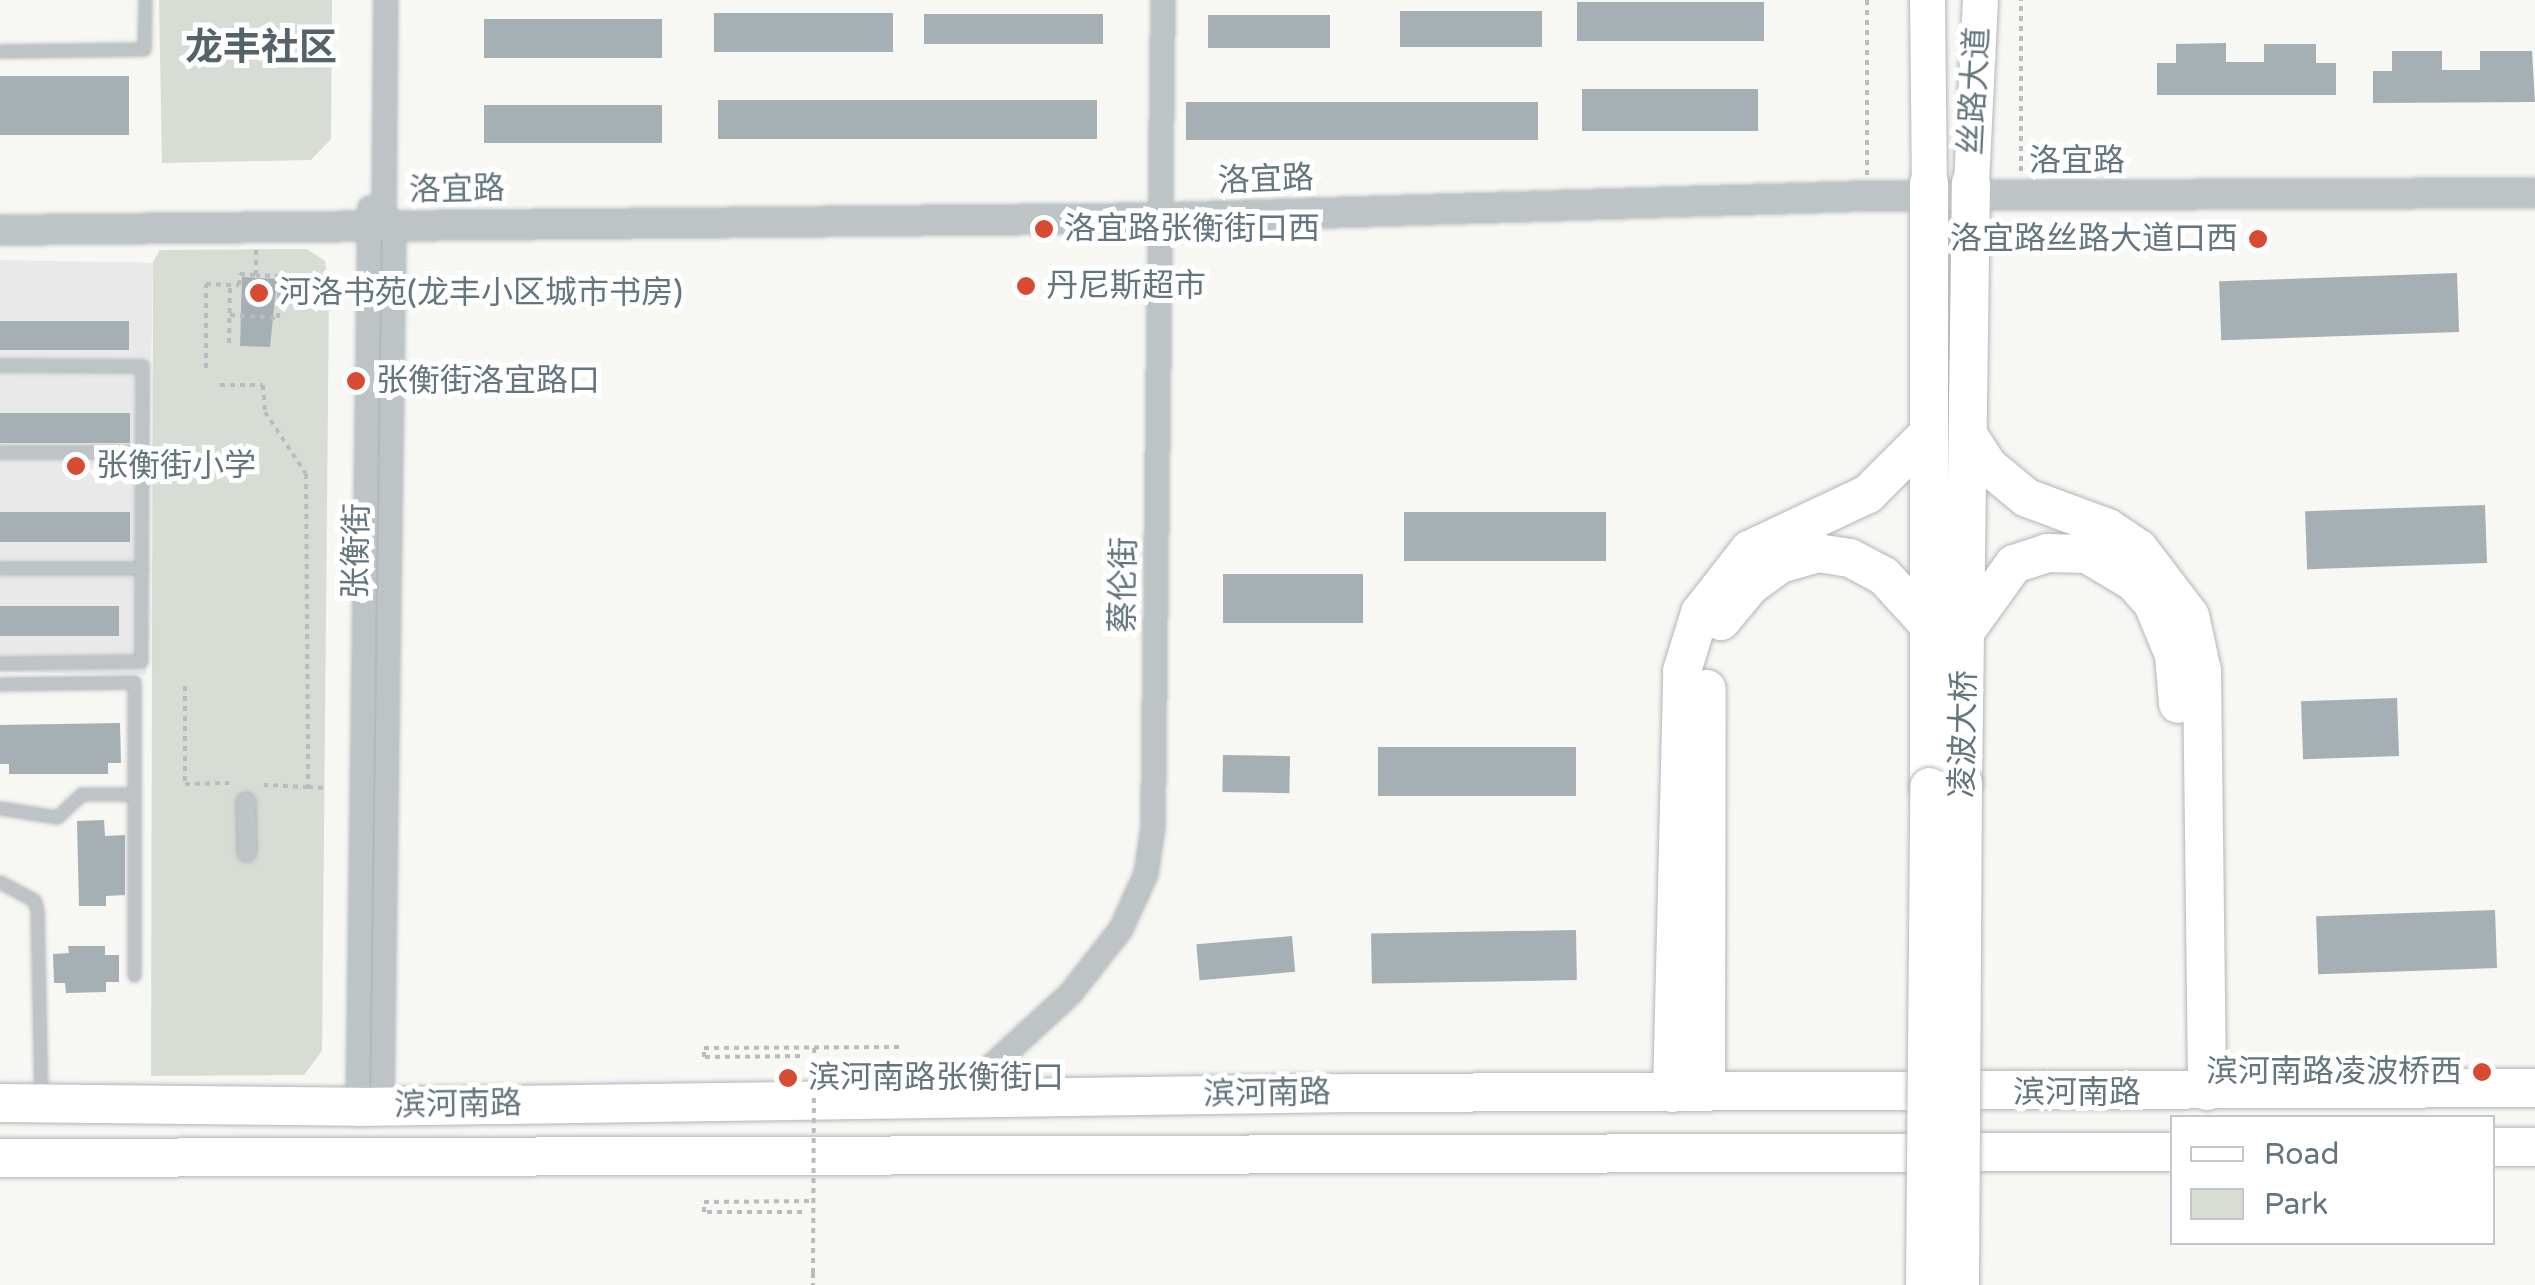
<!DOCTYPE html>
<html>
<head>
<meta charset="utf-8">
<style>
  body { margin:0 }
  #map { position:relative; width:2535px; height:1285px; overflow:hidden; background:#f7f7f4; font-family:"Varela Round","Noto Sans SC",sans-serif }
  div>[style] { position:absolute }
  .built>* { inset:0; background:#e8e9e8; transform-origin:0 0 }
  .green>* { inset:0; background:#d7dcd4 }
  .building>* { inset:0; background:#a6afb3; transform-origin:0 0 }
  .path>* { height:4px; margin-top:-2px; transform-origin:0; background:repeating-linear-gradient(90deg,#b9bcbe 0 5px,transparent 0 10px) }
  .roads { filter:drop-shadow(0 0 2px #b0b6b9) drop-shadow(0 0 2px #b0b6b9) }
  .service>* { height:11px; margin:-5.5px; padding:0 5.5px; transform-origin:5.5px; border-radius:5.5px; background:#bec3c6 }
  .pedestrian>* { height:18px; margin:-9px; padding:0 9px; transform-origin:9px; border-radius:9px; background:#bec3c6 }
  .minor>* { height:22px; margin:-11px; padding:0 11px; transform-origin:11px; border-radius:11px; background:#bec3c6 }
  .tertiary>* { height:28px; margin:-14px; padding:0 14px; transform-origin:14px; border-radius:14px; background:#bec3c6 }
  .primary>* { height:35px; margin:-17.5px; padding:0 17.5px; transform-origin:17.5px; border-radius:17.5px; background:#fff }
  .trunk>* { height:38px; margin:-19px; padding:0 19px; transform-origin:19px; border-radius:19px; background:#fff }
  .path-bridge>* { height:4px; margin-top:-2px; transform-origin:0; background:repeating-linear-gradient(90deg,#b9bcbe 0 5px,transparent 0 10px) }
  .bridges { filter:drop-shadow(0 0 2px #b2b7b9) drop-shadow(0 0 2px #b2b7b9) }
  .trunk-bridge>* { height:38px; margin:-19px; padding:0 19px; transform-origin:19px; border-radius:19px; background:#fff }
  .dots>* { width:28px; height:28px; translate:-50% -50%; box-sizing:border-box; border:5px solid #fff; border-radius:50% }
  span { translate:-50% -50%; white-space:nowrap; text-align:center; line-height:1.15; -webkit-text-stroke:10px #fff; paint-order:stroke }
  .street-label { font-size:32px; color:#64757d }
  .poi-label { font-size:32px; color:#64757d }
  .left { translate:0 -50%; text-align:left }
  .right { translate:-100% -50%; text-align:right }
  .quarter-label { font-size:38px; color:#556269; font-weight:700 }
  .legend { position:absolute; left:2170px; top:1115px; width:325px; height:130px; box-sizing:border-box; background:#fff; border:2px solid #c1c8cb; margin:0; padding:12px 18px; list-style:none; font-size:30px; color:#64757d }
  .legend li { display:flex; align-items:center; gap:20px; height:50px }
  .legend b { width:50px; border:2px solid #c1c8cb }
</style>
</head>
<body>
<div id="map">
  <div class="built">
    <i style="left:0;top:260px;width:153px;height:412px;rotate:1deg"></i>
  </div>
  <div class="green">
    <i style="clip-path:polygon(159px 0,332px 0,331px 139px,311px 160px,162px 163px)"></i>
    <i style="clip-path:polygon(307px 249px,325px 261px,329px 290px,322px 1051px,304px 1075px,151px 1076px,153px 262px,160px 250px)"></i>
  </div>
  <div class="building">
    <i style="left:1577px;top:2px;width:187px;height:39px"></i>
    <i style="left:1400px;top:11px;width:142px;height:36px"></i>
    <i style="left:714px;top:13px;width:179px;height:39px"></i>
    <i style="left:924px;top:14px;width:179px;height:30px"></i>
    <i style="left:1208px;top:15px;width:122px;height:33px"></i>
    <i style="left:484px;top:19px;width:178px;height:39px"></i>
    <i style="clip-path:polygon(2226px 43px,2226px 62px,2264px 62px,2264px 44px,2316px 44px,2316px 63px,2336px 63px,2336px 95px,2157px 95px,2157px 63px,2176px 63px,2176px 44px)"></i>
    <i style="clip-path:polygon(2392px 51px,2442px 51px,2442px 70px,2480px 70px,2480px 51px,2532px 51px,2535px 102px,2373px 103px,2373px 71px,2392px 71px)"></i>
    <i style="left:129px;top:76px;width:59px;height:129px;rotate:90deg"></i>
    <i style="left:1582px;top:89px;width:176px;height:42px"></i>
    <i style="left:718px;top:100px;width:379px;height:39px"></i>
    <i style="left:1186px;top:102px;width:352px;height:38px"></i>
    <i style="left:484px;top:105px;width:178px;height:38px"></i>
    <i style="left:2457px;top:273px;width:59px;height:238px;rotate:88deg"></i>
    <i style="clip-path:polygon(242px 277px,277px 279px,270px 347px,240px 346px)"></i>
    <i style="left:0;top:321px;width:129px;height:29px"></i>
    <i style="left:0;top:413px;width:130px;height:30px"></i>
    <i style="left:2485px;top:505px;width:58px;height:180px;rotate:88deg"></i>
    <i style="left:0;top:512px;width:130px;height:30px"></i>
    <i style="left:1606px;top:512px;width:49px;height:202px;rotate:90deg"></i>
    <i style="left:1223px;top:574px;width:140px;height:49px"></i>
    <i style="left:0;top:606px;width:119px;height:30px"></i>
    <i style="left:2397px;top:698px;width:58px;height:96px;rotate:88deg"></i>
    <i style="clip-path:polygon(120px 723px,121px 763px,108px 763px,108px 774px,9px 774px,9px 764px,0 764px,0 725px)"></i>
    <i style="left:1378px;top:747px;width:198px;height:49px"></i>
    <i style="left:1223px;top:755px;width:67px;height:37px;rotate:1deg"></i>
    <i style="clip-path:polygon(104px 820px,105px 836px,125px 835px,125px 895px,106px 896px,106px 906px,79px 906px,77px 821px)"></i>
    <i style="left:2495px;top:910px;width:58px;height:179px;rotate:88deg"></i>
    <i style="left:1576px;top:930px;width:50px;height:205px;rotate:89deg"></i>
    <i style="left:1292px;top:936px;width:36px;height:96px;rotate:85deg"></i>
    <i style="clip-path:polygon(68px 946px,105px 946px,105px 955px,119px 955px,119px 982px,106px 982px,106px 992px,66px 993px,65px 983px,54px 983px,53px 954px,69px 953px)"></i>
  </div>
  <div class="path">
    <i style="left:2021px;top:171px;width:171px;rotate:-90deg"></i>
    <i style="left:1867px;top:175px;width:175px;rotate:-90deg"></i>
    <i style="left:230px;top:315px;width:48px;rotate:3.6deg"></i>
    <i style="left:278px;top:318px;width:42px;rotate:-87.3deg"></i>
    <i style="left:280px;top:276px;width:24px;rotate:-178deg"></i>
    <i style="left:229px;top:343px;width:58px;rotate:-89deg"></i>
    <i style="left:206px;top:368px;width:84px;rotate:-90deg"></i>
    <i style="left:206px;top:284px;width:33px;rotate:2deg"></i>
    <i style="left:239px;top:285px;width:11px;rotate:-85deg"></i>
    <i style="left:240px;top:274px;width:16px;rotate:4deg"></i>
    <i style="left:256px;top:275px;width:26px;rotate:-90deg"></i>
    <i style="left:220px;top:385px;width:43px"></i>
    <i style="left:263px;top:385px;width:27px;rotate:86deg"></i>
    <i style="left:265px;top:412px;width:74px;rotate:56.5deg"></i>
    <i style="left:306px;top:474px;width:313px;rotate:89.6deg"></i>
    <i style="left:308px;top:787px;width:44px;rotate:-177.4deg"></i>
    <i style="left:185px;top:686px;width:98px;rotate:90deg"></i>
    <i style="left:185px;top:784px;width:44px;rotate:-1.3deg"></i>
    <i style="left:308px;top:787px;width:17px;rotate:3deg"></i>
    <i style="left:800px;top:1056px;width:96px;rotate:179.4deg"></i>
    <i style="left:704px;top:1057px;width:9px;rotate:-90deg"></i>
    <i style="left:704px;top:1048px;width:196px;rotate:-0.3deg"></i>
    <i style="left:802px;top:1212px;width:98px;rotate:180deg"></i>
    <i style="left:704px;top:1212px;width:10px;rotate:-90deg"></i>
    <i style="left:704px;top:1202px;width:110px;rotate:-0.5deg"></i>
    <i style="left:813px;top:1273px;width:12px;rotate:90deg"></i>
  </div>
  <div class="roads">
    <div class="service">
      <i style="left:0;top:51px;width:144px;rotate:-0.8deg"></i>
      <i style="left:144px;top:49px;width:49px;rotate:-88.8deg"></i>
      <i style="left:0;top:365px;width:142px;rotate:0.4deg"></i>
      <i style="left:142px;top:366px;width:295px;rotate:90.2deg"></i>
      <i style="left:141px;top:661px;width:141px;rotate:179.2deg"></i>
      <i style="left:0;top:452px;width:142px"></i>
      <i style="left:0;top:568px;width:142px"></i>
      <i style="left:0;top:684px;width:134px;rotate:-0.9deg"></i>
      <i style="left:134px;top:682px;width:293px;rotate:90deg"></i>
      <i style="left:0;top:808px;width:58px;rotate:9deg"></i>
      <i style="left:57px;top:817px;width:34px;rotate:-43deg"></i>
      <i style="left:82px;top:794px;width:52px"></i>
      <i style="left:0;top:882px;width:38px;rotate:28deg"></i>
      <i style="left:34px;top:900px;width:10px;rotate:73deg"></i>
      <i style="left:37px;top:910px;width:186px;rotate:88.8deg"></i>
    </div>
    <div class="pedestrian">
      <i style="left:246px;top:802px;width:50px;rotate:88.9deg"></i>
    </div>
    <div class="minor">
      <i style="left:957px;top:1098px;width:155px;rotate:-42.6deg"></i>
      <i style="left:1071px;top:993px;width:81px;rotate:-52deg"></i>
      <i style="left:1121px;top:929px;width:60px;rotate:-65.6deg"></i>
      <i style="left:1146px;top:874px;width:48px;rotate:-81.5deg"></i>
      <i style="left:1153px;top:827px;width:827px;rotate:-89.31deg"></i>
      <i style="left:382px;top:1106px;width:880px;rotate:-89.22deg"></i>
      <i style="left:394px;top:226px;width:16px;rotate:-128deg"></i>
      <i style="left:384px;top:213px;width:213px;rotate:-89.5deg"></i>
      <i style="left:358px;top:1107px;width:899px;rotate:-89.24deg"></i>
    </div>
    <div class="tertiary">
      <i style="left:0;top:230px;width:1162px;rotate:-0.59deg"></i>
      <i style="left:1162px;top:218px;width:704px;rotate:-1.79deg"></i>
      <i style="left:1866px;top:196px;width:669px;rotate:-0.26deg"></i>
    </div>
    <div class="primary">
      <i style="left:1927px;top:0;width:183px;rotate:89.4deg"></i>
      <i style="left:1971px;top:183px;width:183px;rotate:-87.2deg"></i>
    </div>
    <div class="trunk">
      <i style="left:1970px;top:438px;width:33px;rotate:57deg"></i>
      <i style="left:1988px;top:466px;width:50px;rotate:39.4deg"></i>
      <i style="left:2027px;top:498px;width:86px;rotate:20.3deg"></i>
      <i style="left:2108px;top:528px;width:37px;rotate:34deg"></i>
      <i style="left:2139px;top:549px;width:84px;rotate:52.7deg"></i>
      <i style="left:2190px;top:616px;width:56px;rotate:77.7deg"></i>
      <i style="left:2202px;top:671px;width:420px;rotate:89.3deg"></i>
      <i style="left:1721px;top:621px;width:45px;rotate:-50.4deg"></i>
      <i style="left:1750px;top:586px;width:37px;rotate:-36deg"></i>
      <i style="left:1780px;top:564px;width:40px;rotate:-16deg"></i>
      <i style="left:1818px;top:553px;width:32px;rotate:9deg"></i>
      <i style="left:1850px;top:558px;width:38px;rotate:28deg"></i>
      <i style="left:1884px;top:576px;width:67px;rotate:47.4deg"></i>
      <i style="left:1965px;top:632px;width:84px;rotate:-54.2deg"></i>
      <i style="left:2014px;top:564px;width:35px;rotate:-18deg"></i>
      <i style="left:2047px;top:553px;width:40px;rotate:1.4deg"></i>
      <i style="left:2087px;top:554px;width:55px;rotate:30.8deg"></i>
      <i style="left:2134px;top:582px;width:29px;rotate:49deg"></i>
      <i style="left:2153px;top:604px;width:55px;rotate:67.6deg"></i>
      <i style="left:2174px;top:655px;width:49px;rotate:85.3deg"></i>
      <i style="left:1963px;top:783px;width:600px;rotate:-89.24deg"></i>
      <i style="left:1929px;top:787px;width:604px;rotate:-90deg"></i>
      <i style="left:1706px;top:1091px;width:402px;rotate:-89.9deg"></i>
      <i style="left:1672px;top:1093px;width:422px;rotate:-88.6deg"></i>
      <i style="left:1682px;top:671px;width:61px;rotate:-72.8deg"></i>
      <i style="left:1700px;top:613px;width:80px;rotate:-52.1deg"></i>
      <i style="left:1749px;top:550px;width:132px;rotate:-25.2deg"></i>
      <i style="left:1868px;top:494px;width:83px;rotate:-45deg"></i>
      <i style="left:0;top:1103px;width:358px;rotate:0.6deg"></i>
      <i style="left:358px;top:1107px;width:996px;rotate:-0.81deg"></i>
      <i style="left:1354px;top:1093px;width:1181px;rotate:-0.24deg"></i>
      <i style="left:2492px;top:1147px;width:43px"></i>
      <i style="left:0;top:1158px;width:2172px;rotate:-0.16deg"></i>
    </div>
  </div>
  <div class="path-bridge">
    <i style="left:813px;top:1273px;width:225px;rotate:-89.7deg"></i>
  </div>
  <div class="bridges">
    <div class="trunk-bridge">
      <i style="left:1925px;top:1285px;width:498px;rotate:-89.5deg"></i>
      <i style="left:1960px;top:1285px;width:502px;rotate:-89.66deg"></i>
    </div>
  </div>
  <div class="dots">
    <i style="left:1044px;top:229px;background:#d84b33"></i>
    <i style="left:2258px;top:239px;background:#d84b33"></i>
    <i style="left:1026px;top:286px;background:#d84b33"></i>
    <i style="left:259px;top:293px;background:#d84b33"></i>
    <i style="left:356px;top:381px;background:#d84b33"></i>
    <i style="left:76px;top:466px;background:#d84b33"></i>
    <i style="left:2482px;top:1072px;background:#d84b33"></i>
    <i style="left:788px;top:1078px;background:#d84b33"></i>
  </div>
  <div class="street-label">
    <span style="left:1975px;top:91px;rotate:-87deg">丝路大道</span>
    <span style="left:2077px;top:161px">洛宜路</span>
    <span style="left:1266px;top:180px;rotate:-2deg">洛宜路</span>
    <span style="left:457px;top:190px;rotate:-1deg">洛宜路</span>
    <span style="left:357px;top:551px;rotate:-89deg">张衡街</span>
    <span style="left:1124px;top:585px;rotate:-89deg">蔡伦街</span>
    <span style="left:1964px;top:734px;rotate:-89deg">凌波大桥</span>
    <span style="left:2077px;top:1093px">滨河南路</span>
    <span style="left:1267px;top:1094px;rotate:-1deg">滨河南路</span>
    <span style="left:458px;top:1105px;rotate:-1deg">滨河南路</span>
  </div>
  <div class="poi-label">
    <span class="left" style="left:1064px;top:229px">洛宜路张衡街口西</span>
    <span class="right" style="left:2238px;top:239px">洛宜路丝路大道口西</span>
    <span class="left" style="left:1046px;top:286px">丹尼斯超市</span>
    <span class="left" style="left:279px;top:293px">河洛书苑(龙丰小区城市书房)</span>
    <span class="left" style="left:376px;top:381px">张衡街洛宜路口</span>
    <span class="left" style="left:96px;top:466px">张衡街小学</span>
    <span class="right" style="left:2462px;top:1072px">滨河南路凌波桥西</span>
    <span class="left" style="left:808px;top:1078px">滨河南路张衡街口</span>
  </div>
  <div class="quarter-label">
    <span style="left:261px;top:49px">龙丰社区</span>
  </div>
  <ul class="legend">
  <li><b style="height:12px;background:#fff"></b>Road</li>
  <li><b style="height:28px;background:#d7dcd4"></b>Park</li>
  </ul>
</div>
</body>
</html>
